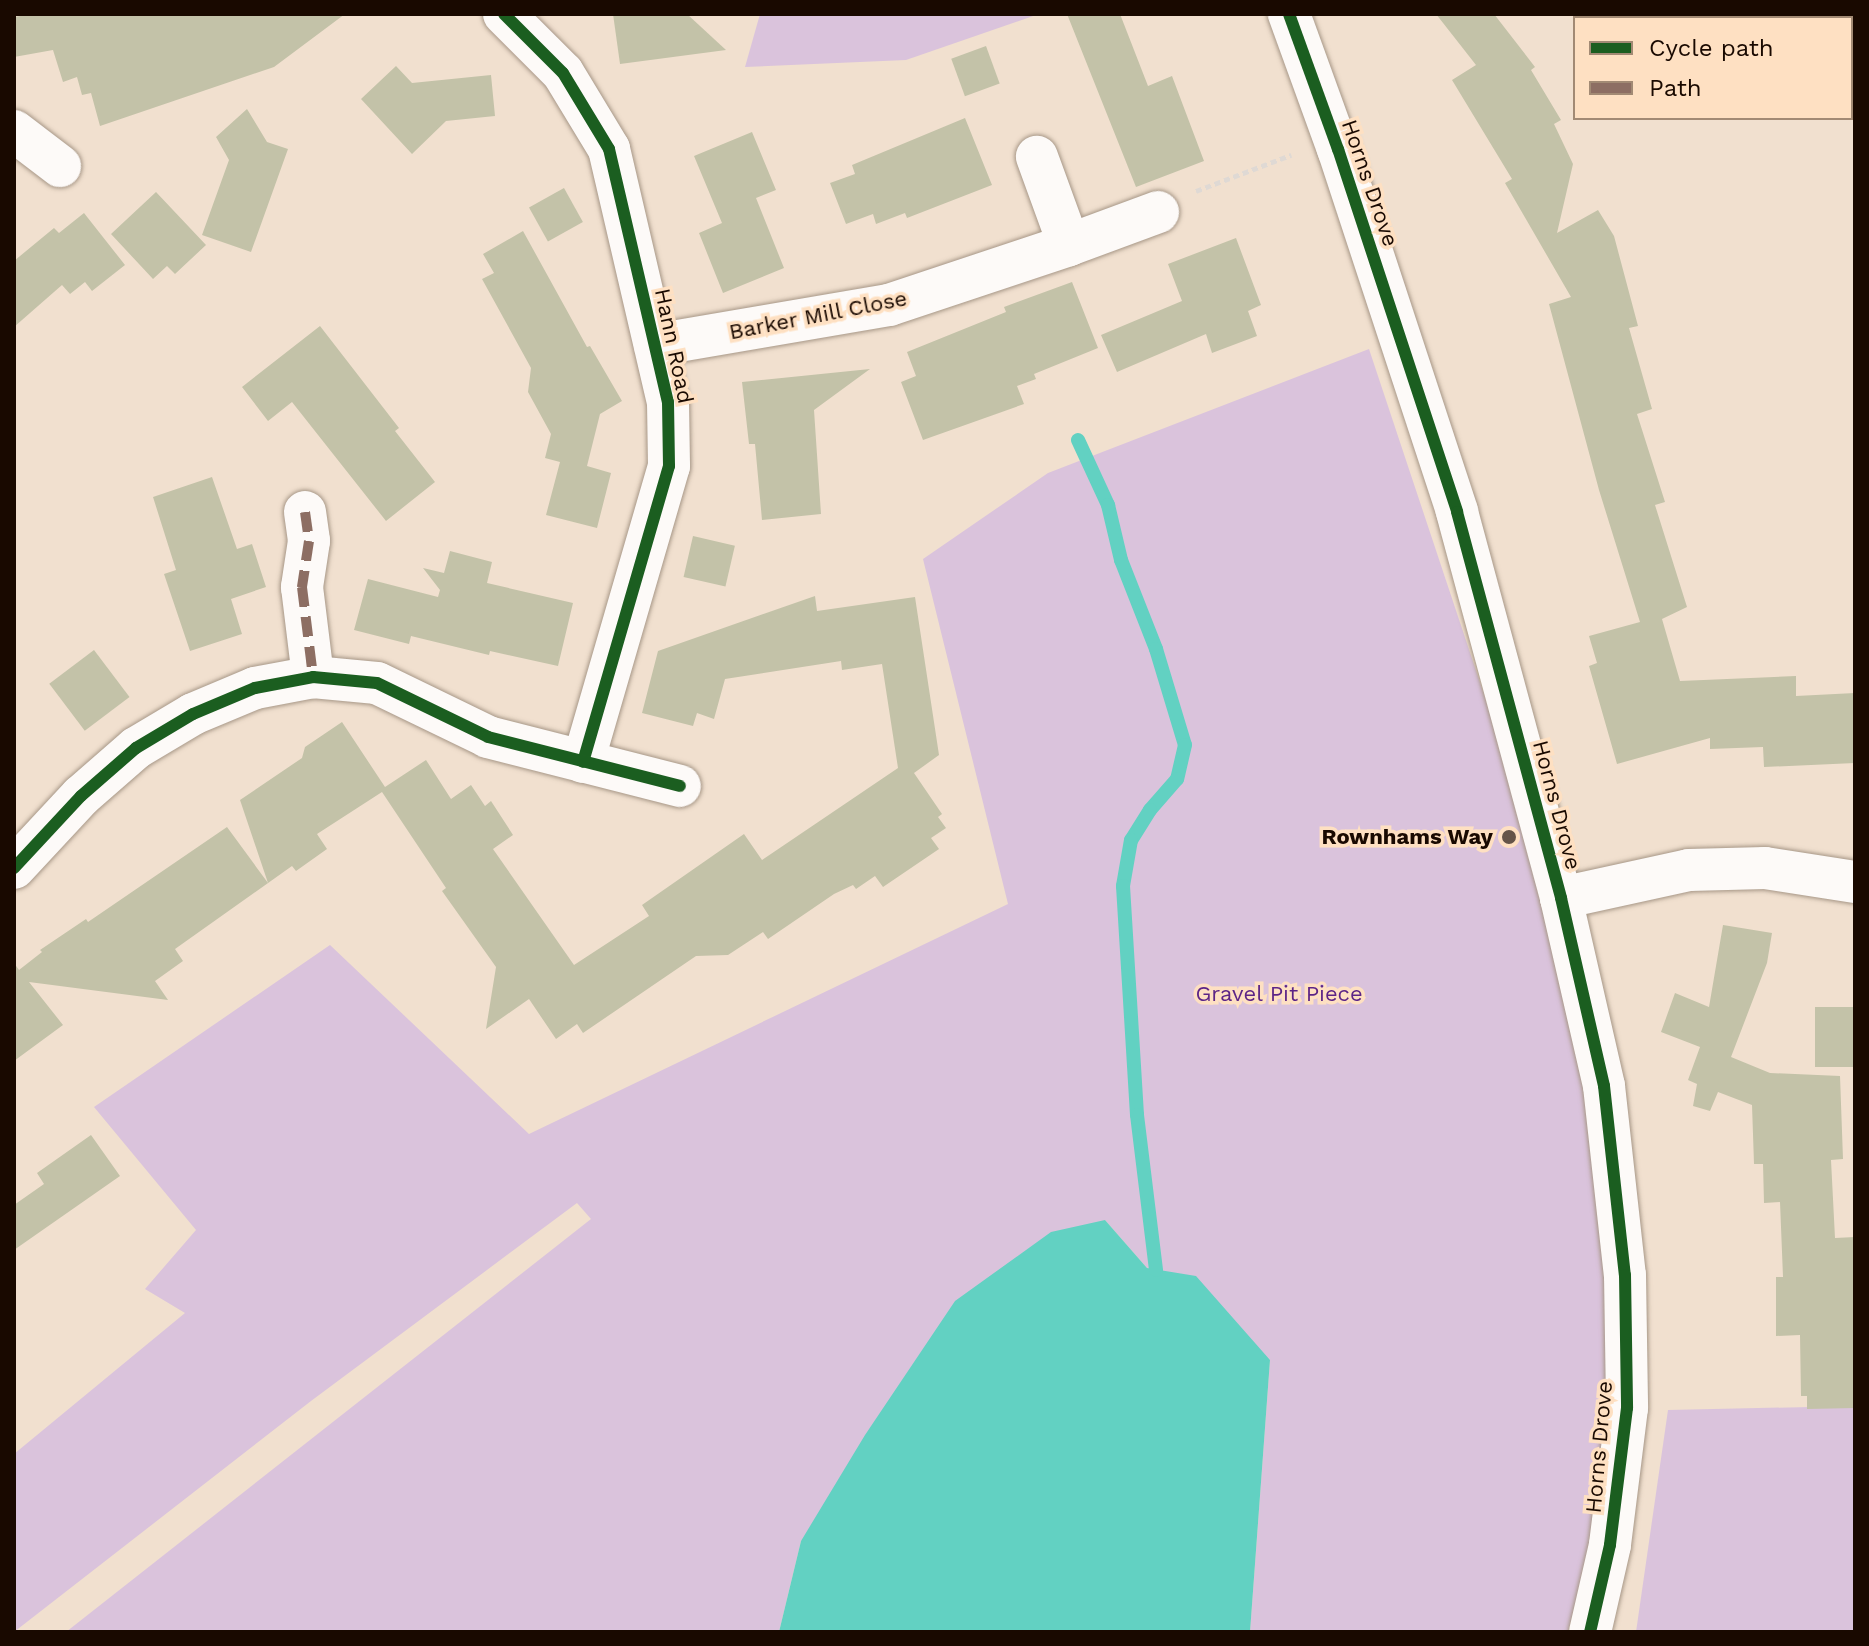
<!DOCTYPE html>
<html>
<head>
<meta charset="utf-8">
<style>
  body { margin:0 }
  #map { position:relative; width:1869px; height:1646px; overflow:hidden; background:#f1e0cf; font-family:"Work Sans",sans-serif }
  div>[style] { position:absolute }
  .green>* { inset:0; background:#dac3dc }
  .water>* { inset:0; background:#62d1c2 }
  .stream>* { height:14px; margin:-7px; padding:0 7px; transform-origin:7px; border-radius:7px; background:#62d1c2 }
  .building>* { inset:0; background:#c3c2a8; transform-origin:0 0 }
  .path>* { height:5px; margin-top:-2.5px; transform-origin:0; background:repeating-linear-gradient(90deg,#dfd9d4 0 6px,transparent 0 10px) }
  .roads { filter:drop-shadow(0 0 2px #a79787) drop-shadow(0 0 2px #a79787) }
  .street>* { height:42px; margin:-21px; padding:0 21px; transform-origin:21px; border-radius:21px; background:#fdfaf8 }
  .quiet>* { height:10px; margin-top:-5px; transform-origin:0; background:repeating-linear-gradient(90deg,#8d6e63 0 20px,transparent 0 30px) }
  .cycleway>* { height:12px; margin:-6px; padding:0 6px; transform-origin:6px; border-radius:6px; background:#1b5e20 }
  .dots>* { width:22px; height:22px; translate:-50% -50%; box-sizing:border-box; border:4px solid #fee0c2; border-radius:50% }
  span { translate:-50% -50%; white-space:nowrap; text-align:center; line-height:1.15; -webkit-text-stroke:7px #fee0c2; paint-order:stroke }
  .street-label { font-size:22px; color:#190900 }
  .poi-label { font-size:22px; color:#190900; font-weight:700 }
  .right { translate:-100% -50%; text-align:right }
  .park-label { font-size:22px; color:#5c2486 }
  .frame { position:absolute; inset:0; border:16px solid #190900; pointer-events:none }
  .legend { position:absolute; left:1573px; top:16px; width:280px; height:104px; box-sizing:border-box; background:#fee0c2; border:2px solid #a28a74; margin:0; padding:10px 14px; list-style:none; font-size:24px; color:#190900 }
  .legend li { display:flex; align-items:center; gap:16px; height:40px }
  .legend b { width:40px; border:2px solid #a28a74 }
</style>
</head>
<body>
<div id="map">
  <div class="green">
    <i style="clip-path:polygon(760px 14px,1039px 14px,906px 60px,745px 67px)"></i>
    <i style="clip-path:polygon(1369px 349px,1552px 899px,1621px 1286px,1605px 1488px,1568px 1632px,1250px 1632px,1270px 1360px,1147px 1268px,1105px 1220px,801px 1541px,779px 1632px,66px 1632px,591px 1219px,577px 1203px,311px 1401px,14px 1632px,14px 1454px,185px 1313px,145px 1289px,196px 1230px,94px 1107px,330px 945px,529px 1134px,1008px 904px,923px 559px,1048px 473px)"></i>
    <i style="clip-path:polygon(1855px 1406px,1855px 1632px,1636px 1632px,1668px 1410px)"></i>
  </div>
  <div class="water">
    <i style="clip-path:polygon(1105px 1220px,1147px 1268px,1196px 1276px,1270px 1360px,1250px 1632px,779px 1632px,801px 1541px,865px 1435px,955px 1301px,1051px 1232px)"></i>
  </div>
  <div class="stream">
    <i style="left:1078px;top:440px;width:72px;rotate:65.2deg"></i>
    <i style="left:1108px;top:505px;width:57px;rotate:76.7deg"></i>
    <i style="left:1121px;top:560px;width:96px;rotate:68.5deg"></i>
    <i style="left:1156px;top:649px;width:100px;rotate:73.2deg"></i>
    <i style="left:1185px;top:745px;width:35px;rotate:103deg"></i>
    <i style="left:1177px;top:779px;width:41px;rotate:131.1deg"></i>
    <i style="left:1150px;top:810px;width:36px;rotate:122deg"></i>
    <i style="left:1131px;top:840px;width:47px;rotate:99.9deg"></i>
    <i style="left:1123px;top:886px;width:229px;rotate:86.5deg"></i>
    <i style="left:1137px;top:1115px;width:156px;rotate:83deg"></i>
  </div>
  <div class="building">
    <i style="clip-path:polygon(33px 14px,345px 14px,274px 67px,100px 126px,91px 93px,82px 95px,77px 77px,63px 82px,53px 50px,14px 57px,14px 17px)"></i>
    <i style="clip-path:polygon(613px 14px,687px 14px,726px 50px,620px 64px)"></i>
    <i style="clip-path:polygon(1067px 14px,1120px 14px,1148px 86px,1172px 76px,1204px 161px,1136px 187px)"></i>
    <i style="clip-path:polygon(1436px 14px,1494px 14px,1535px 67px,1531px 70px,1561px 120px,1554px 124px,1573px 164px,1557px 233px,1598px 210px,1614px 236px,1638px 326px,1629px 328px,1652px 409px,1637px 414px,1665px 502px,1655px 505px,1687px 607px,1662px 619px,1680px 681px,1796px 676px,1796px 696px,1855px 693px,1855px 763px,1764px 767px,1763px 747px,1710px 749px,1710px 738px,1617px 764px,1589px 666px,1597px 663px,1589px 636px,1640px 622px,1599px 490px,1549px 304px,1571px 297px,1505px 183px,1512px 179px,1452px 80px,1476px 65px)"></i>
    <i style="left:986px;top:46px;width:40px;height:37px;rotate:70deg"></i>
    <i style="clip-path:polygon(396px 66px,412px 83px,491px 75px,495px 116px,446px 121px,412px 154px,361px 99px)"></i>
    <i style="clip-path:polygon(247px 109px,267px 142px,288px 149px,251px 252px,202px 235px,229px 160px,216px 137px)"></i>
    <i style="clip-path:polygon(965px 118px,992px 185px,907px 218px,905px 213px,876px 224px,873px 214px,846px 224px,830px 183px,855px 174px,852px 165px)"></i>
    <i style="clip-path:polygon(752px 132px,776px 190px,756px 198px,784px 268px,723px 293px,699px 233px,722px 223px,694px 156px)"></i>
    <i style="left:564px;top:188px;width:39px;height:40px;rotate:61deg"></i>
    <i style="clip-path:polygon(156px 192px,206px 245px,175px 274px,167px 266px,153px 279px,111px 234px)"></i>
    <i style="clip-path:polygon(84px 213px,125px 265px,92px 291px,85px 282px,70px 294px,62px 285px,14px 327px,14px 261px,54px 228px,59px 233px)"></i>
    <i style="clip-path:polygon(523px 231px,587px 347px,590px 346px,622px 401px,600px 414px,587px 466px,611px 473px,597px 528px,546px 515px,560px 462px,545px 458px,551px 434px,528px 392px,531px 368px,482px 279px,494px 273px,483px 254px)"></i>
    <i style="clip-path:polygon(1236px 238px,1261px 305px,1248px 311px,1257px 336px,1212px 353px,1206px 334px,1117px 372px,1101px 335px,1182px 301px,1168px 264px)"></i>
    <i style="clip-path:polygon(1072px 282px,1098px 348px,1034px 374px,1036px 379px,1017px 386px,1024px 404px,923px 440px,901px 382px,916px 376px,907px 352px,1006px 312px,1004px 307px)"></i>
    <i style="clip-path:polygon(320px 326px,399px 428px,395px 431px,435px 482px,386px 521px,292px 402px,268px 421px,242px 387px)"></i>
    <i style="clip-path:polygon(870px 369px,814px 410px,821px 514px,762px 520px,755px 444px,749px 444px,742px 382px)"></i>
    <i style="clip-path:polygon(212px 477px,237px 549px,252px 544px,266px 587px,231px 599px,242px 634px,190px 651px,164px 574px,176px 570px,153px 497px)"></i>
    <i style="left:693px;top:536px;width:43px;height:42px;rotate:13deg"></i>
    <i style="clip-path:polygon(450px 551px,492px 562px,487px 583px,573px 603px,558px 666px,490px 651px,489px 655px,411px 636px,409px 644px,354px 630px,368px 579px,438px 597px,440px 590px,423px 568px,444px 573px)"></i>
    <i style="clip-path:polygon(815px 596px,817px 611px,915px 597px,939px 755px,914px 773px,942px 814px,938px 817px,946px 828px,931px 838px,939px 849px,883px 887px,875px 876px,856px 889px,853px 885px,834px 894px,768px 939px,763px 932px,728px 955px,696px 956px,583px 1033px,577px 1024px,556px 1039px,529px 999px,486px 1029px,496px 967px,442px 891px,446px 888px,382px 792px,317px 834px,327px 849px,296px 871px,292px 866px,175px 949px,183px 961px,155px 981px,168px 1000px,29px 982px,63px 1025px,14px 1061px,14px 963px,19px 970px,42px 952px,40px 950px,86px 919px,88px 922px,227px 827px,268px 883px,240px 800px,302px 758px,305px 747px,342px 722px,385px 787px,426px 760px,451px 799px,471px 785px,485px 806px,491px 801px,513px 835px,493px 849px,574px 965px,649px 916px,642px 905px,744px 834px,762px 860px,898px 768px,882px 664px,842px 670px,841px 661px,725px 679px,714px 719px,697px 713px,693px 726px,642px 713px,658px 651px)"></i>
    <i style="left:94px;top:650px;width:59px;height:56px;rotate:53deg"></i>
    <i style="clip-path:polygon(1723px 925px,1772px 933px,1767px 963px,1731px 1057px,1770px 1073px,1840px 1076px,1843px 1159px,1831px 1160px,1835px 1238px,1855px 1237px,1855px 1408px,1807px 1409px,1807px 1396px,1801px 1396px,1800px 1335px,1776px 1336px,1776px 1277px,1783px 1277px,1780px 1202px,1764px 1203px,1763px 1164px,1754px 1164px,1752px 1105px,1718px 1092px,1710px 1111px,1693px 1106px,1697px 1084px,1688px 1080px,1700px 1047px,1661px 1032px,1675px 993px,1709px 1007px)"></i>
    <i style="left:1855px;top:1007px;width:60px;height:40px;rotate:90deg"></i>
    <i style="clip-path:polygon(91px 1135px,120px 1176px,14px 1250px,14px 1205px,44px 1184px,37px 1173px)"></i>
  </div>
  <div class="path">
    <i style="left:1196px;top:191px;width:102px;rotate:-20.8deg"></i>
  </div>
  <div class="roads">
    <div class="street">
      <i style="left:504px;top:14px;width:83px;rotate:45deg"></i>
      <i style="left:563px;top:73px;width:89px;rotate:58.8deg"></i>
      <i style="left:609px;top:149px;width:260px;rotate:76.9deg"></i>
      <i style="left:668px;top:402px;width:64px;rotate:89.1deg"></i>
      <i style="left:669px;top:466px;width:308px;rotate:106.2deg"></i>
      <i style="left:1289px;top:14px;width:144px;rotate:70.1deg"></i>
      <i style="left:1338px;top:149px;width:382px;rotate:71.8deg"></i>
      <i style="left:1457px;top:512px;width:400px;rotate:74.9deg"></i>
      <i style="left:1561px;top:898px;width:193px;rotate:77.1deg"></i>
      <i style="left:1604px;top:1086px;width:190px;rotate:83.7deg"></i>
      <i style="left:1625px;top:1275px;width:133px;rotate:89.1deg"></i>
      <i style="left:1627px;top:1408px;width:138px;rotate:97.1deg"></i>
      <i style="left:1610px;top:1545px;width:89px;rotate:102.9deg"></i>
      <i style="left:14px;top:131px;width:58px;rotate:37.3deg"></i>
      <i style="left:1069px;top:245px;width:95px;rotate:-20.3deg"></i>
      <i style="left:655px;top:345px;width:237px;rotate:-9.7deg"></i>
      <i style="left:889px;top:305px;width:190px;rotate:-18.4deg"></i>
      <i style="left:1069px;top:245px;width:94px;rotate:-110deg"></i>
      <i style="left:305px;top:512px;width:29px;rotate:82deg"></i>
      <i style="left:309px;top:541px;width:47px;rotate:98.7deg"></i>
      <i style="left:302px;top:587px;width:91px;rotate:83deg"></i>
      <i style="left:14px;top:868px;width:98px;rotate:-47.1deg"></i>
      <i style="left:81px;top:796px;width:73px;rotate:-41.1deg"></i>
      <i style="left:136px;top:748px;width:66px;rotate:-30.8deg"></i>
      <i style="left:193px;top:714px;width:67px;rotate:-22.8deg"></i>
      <i style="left:255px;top:688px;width:59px;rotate:-10.7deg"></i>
      <i style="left:313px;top:677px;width:64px;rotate:5.4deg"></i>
      <i style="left:377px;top:683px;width:123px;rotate:25.9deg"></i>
      <i style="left:488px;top:737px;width:198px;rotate:14.3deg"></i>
      <i style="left:1561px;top:898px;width:131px;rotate:-12.3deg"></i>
      <i style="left:1689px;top:870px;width:76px;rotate:-1.5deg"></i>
      <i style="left:1765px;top:868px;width:91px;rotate:8.8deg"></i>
    </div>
  </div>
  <div class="quiet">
    <i style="left:305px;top:512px;width:29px;rotate:82deg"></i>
    <i style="left:309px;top:541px;width:47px;rotate:98.7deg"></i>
    <i style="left:302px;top:587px;width:91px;rotate:83deg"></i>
  </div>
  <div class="cycleway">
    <i style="left:504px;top:14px;width:83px;rotate:45deg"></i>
    <i style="left:563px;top:73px;width:89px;rotate:58.8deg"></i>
    <i style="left:609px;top:149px;width:260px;rotate:76.9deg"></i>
    <i style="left:668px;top:402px;width:64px;rotate:89.1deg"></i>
    <i style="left:669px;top:466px;width:308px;rotate:106.2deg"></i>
    <i style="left:1289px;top:14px;width:144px;rotate:70.1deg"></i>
    <i style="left:1338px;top:149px;width:382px;rotate:71.8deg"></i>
    <i style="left:1457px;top:512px;width:400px;rotate:74.9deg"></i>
    <i style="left:1561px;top:898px;width:193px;rotate:77.1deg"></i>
    <i style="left:1604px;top:1086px;width:190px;rotate:83.7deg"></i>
    <i style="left:1625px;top:1275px;width:133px;rotate:89.1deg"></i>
    <i style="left:1627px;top:1408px;width:138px;rotate:97.1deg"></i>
    <i style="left:1610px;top:1545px;width:89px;rotate:102.9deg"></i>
    <i style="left:14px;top:868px;width:98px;rotate:-47.1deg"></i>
    <i style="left:81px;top:796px;width:73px;rotate:-41.1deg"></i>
    <i style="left:136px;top:748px;width:66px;rotate:-30.8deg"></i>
    <i style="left:193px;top:714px;width:67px;rotate:-22.8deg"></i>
    <i style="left:255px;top:688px;width:59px;rotate:-10.7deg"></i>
    <i style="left:313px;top:677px;width:64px;rotate:5.4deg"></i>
    <i style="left:377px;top:683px;width:123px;rotate:25.9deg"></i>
    <i style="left:488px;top:737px;width:198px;rotate:14.3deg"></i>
  </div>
  <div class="dots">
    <i style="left:1509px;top:837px;background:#655448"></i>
  </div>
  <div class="street-label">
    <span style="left:1370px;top:183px;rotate:71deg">Horns Drove</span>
    <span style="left:818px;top:315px;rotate:-11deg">Barker Mill Close</span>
    <span style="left:674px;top:346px;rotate:78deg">Hann Road</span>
    <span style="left:1557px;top:805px;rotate:75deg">Horns Drove</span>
    <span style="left:1599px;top:1447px;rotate:-85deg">Horns Drove</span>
  </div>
  <div class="poi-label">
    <span class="right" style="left:1493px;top:837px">Rownhams Way</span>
  </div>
  <div class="park-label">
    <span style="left:1279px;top:994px">Gravel Pit Piece</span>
  </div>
  <div class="frame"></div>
  <ul class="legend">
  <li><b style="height:10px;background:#1b5e20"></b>Cycle path</li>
  <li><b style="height:10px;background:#8d6e63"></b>Path</li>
  </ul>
</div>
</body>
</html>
